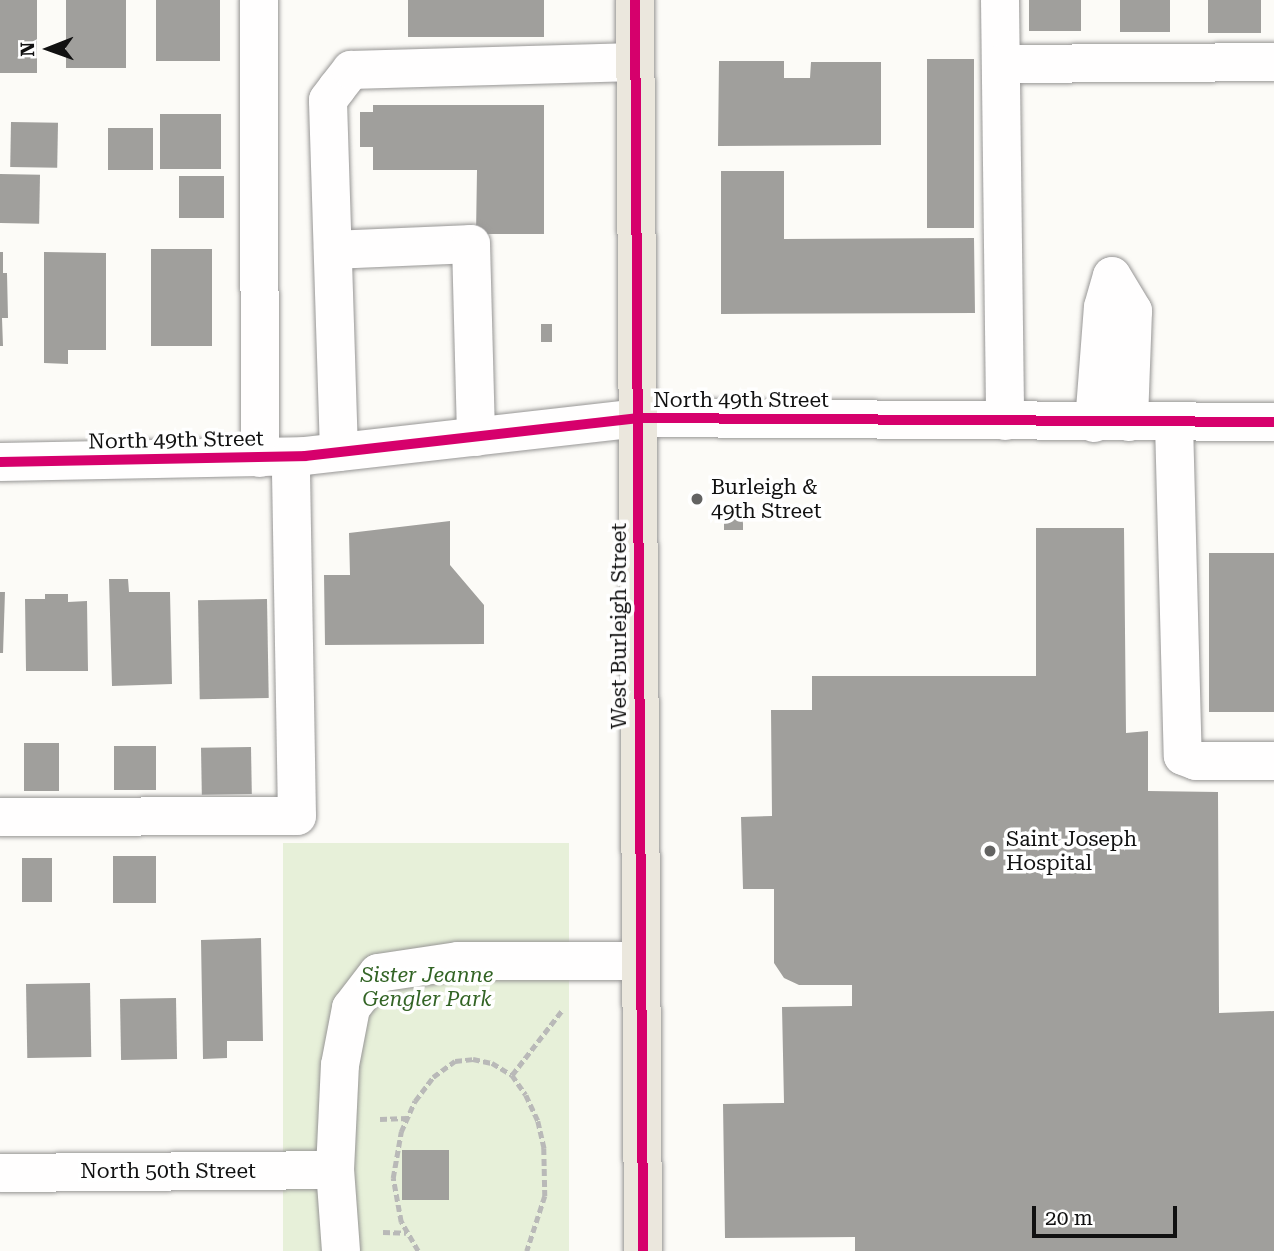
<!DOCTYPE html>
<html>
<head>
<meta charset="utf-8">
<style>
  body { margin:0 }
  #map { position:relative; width:1274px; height:1251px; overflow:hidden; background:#fcfbf7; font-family:"Roboto Serif",serif }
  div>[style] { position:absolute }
  .green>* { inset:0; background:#e7f0d9; transform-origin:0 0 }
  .building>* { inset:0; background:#a09f9c; transform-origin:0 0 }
  .path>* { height:4.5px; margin-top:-2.25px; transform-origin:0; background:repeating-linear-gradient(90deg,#b9b9b8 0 7px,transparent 0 10.5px) }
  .roads { filter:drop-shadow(0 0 2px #979695) drop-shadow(0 0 2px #979695) }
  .minor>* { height:38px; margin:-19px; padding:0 19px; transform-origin:19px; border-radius:19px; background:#fffefe }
  .major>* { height:38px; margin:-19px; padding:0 19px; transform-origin:19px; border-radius:19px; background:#ebe7dd }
  .cycleway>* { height:10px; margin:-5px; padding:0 5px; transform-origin:5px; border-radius:5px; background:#d6006c }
  .dots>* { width:19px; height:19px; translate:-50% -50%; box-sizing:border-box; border:4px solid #fff; border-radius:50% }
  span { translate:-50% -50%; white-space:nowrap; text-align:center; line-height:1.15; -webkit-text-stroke:7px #fff; paint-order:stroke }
  .street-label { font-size:21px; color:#111 }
  .poi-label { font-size:21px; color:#111 }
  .left { translate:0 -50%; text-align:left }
  .park-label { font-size:21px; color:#336425; font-style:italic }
  .north { position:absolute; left:14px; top:14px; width:70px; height:70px; -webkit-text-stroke:5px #fff; paint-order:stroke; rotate:269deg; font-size:19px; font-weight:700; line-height:28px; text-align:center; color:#111 }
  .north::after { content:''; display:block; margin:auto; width:24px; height:32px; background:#111; clip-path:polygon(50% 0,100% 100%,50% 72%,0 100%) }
  .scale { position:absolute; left:1032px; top:1206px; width:145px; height:32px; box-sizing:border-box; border:4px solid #111; border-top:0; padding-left:9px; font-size:21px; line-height:24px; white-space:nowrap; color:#111; -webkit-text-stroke:5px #fff; paint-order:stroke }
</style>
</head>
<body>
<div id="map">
  <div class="green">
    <i style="left:569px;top:843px;width:408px;height:286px;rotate:90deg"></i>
  </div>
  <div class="building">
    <i style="left:0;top:0;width:37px;height:73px"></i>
    <i style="left:66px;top:0;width:60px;height:68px"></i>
    <i style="left:156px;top:0;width:64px;height:61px"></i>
    <i style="left:408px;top:0;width:136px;height:37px"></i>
    <i style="left:1029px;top:0;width:52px;height:31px"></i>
    <i style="left:1120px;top:0;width:50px;height:32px"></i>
    <i style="left:1208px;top:0;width:53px;height:33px"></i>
    <i style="left:927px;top:59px;width:47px;height:169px"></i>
    <i style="clip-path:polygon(719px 61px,784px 61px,784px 78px,810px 78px,811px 62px,881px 62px,881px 145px,718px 146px)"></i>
    <i style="clip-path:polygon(373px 105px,544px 105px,544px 234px,476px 234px,477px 170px,373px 170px,373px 147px,360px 147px,360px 112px,373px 112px)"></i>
    <i style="left:221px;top:114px;width:55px;height:61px;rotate:90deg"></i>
    <i style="left:11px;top:122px;width:47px;height:45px;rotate:1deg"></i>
    <i style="left:108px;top:128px;width:45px;height:42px"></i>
    <i style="clip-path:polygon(721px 171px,784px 171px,784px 239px,974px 238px,975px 313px,721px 314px)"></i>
    <i style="left:0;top:174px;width:40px;height:49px;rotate:1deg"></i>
    <i style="left:179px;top:176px;width:45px;height:42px"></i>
    <i style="left:151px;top:249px;width:61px;height:97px"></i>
    <i style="clip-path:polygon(0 252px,3px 252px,3px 273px,7px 273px,8px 318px,2px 318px,3px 346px,0 346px)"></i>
    <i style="clip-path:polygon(44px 252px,106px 253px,106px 350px,68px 350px,68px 364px,44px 363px)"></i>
    <i style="left:541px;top:324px;width:11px;height:18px"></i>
    <i style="left:724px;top:512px;width:19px;height:18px"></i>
    <i style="clip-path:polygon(450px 521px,450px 565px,484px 605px,484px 644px,325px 645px,324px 575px,350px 575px,349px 533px)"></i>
    <i style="clip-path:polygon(1036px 528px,1124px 528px,1126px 733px,1148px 731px,1148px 791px,1218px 792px,1219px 1013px,1274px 1011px,1274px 1251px,855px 1251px,855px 1237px,725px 1238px,723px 1104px,784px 1103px,782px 1007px,852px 1006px,852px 985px,799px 985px,784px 978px,774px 963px,774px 889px,743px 889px,741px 817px,772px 816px,771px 710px,812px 710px,812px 676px,1036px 676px)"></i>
    <i style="left:1209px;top:553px;width:65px;height:159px"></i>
    <i style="clip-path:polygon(109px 579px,128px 579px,129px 592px,170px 592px,172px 684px,112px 686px)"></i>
    <i style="clip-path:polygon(0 592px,5px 592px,3px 653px,0 653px)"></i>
    <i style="clip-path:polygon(45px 594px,68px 594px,68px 602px,87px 601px,88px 671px,26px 671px,25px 599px,45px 599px)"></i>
    <i style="left:267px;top:599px;width:99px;height:69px;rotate:89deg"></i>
    <i style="left:24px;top:743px;width:35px;height:48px"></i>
    <i style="left:114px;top:746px;width:42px;height:44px"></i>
    <i style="left:251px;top:747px;width:47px;height:50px;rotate:89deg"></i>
    <i style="left:113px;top:856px;width:43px;height:47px"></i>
    <i style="left:22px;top:858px;width:30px;height:44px"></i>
    <i style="clip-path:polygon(261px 938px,263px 1041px,227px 1041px,227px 1058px,203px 1059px,201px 940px)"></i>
    <i style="left:90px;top:983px;width:74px;height:64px;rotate:89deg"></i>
    <i style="left:176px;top:998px;width:61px;height:56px;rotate:89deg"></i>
    <i style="left:449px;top:1150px;width:50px;height:47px;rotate:90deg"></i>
  </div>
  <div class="path">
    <i style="left:512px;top:1075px;width:83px;rotate:-52.3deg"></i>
    <i style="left:380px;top:1119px;width:27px;rotate:-2deg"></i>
    <i style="left:383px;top:1232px;width:23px;rotate:2deg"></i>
    <i style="left:418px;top:1251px;width:34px;rotate:-120deg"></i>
    <i style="left:401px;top:1222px;width:45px;rotate:-100.3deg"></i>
    <i style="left:393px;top:1178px;width:47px;rotate:-80.1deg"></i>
    <i style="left:401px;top:1132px;width:34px;rotate:-66deg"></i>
    <i style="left:415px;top:1101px;width:30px;rotate:-53deg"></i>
    <i style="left:433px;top:1077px;width:27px;rotate:-36deg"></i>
    <i style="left:455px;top:1061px;width:18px;rotate:-6deg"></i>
    <i style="left:473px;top:1059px;width:19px;rotate:12deg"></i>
    <i style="left:492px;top:1063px;width:23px;rotate:31deg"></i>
    <i style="left:512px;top:1075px;width:24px;rotate:55deg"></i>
    <i style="left:526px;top:1095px;width:29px;rotate:65deg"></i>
    <i style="left:538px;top:1121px;width:28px;rotate:77deg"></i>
    <i style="left:544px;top:1148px;width:48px;rotate:88.8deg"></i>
    <i style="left:545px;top:1196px;width:58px;rotate:108.1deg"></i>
  </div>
  <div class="roads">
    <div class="minor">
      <i style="left:259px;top:0;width:458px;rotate:89.9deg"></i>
      <i style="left:1000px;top:0;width:421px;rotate:89.3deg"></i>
      <i style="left:1001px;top:64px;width:273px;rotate:-0.4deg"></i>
      <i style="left:333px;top:250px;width:138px;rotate:-2.5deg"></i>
      <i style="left:471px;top:244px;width:193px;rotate:88.5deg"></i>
      <i style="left:1112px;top:276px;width:41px;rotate:59deg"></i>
      <i style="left:1133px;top:311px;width:111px;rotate:92.1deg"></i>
      <i style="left:1094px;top:423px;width:116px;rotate:-85.6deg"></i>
      <i style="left:1103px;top:307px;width:32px;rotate:-74deg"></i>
      <i style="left:1174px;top:423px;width:333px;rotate:88.5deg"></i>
      <i style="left:1183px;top:756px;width:14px;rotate:21deg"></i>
      <i style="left:1196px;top:761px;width:78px"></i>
      <i style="left:339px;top:452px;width:352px;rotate:-91.8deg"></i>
      <i style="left:328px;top:100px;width:15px;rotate:-53deg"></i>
      <i style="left:337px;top:88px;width:23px;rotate:-52deg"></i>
      <i style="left:351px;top:70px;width:284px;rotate:-1.6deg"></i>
      <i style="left:0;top:462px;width:305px;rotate:-1.1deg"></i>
      <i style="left:305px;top:456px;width:334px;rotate:-6.5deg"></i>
      <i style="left:637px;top:418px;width:637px;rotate:0.36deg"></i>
      <i style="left:0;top:817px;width:297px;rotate:-0.2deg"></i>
      <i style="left:297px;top:816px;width:359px;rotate:-91deg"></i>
      <i style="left:0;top:1173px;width:335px;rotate:-0.5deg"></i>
      <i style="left:341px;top:1251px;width:81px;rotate:-94.2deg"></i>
      <i style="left:335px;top:1170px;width:105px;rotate:-87.3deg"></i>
      <i style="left:340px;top:1065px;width:58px;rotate:-79.1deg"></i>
      <i style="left:351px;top:1008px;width:44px;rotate:-52.4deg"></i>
      <i style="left:378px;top:973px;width:81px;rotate:-8.5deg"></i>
      <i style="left:458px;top:961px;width:182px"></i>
    </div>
    <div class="major">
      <i style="left:635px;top:0;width:1251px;rotate:89.63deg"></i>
    </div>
  </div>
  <div class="cycleway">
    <i style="left:635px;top:0;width:1251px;rotate:89.63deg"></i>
    <i style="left:0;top:462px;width:305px;rotate:-1.1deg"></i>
    <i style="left:305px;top:456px;width:334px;rotate:-6.5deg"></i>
    <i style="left:637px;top:418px;width:637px;rotate:0.36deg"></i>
  </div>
  <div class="dots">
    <i style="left:697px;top:499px;background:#636362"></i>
    <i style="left:990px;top:851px;background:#636362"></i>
  </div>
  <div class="street-label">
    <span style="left:741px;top:400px">North 49th Street</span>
    <span style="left:176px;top:440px;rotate:-1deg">North 49th Street</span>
    <span style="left:619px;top:626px;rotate:-90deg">West Burleigh Street</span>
    <span style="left:168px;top:1171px">North 50th Street</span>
  </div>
  <div class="poi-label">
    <span class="left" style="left:711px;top:499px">Burleigh &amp;<br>49th Street</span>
    <span class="left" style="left:1006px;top:851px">Saint Joseph<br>Hospital</span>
  </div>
  <div class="park-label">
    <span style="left:427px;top:987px">Sister Jeanne<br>Gengler Park</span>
  </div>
  <div class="north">N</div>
  <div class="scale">20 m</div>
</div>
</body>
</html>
